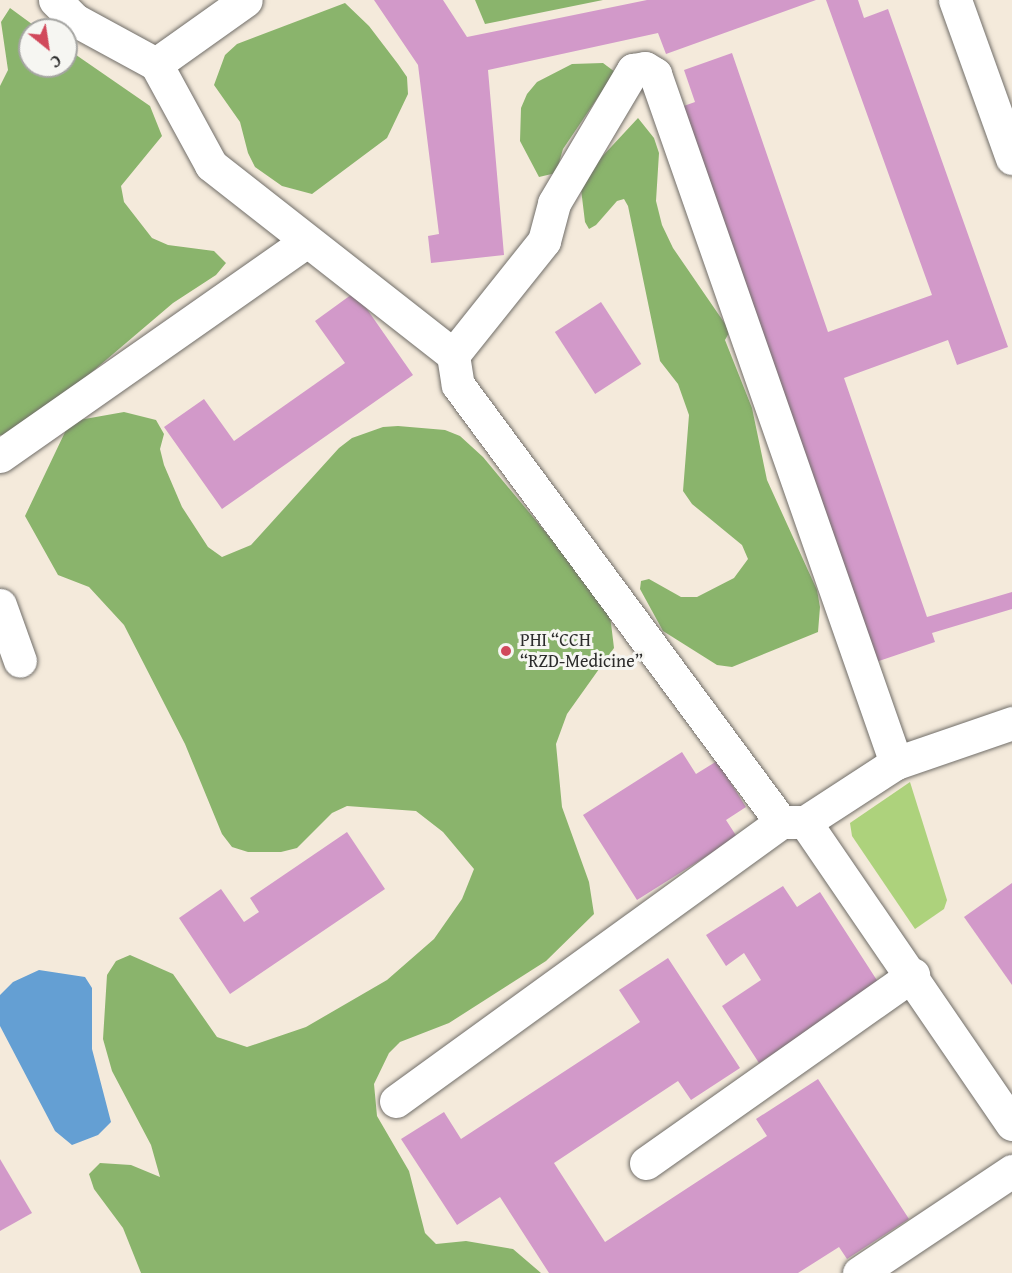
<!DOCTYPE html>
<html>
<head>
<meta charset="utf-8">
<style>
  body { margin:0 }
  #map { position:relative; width:1012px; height:1273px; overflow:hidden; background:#f4eadb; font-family:"Gentium Book Plus",serif }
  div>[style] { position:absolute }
  .green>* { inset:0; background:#add27c }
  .forest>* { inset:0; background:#8ab46c }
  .water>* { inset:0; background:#649fd3 }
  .building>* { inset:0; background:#d299c9; transform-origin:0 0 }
  .roads { filter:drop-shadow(0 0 2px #716e69) drop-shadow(0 0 2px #716e69) }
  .minor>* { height:33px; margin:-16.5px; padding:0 16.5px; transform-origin:16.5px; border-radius:16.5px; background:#fff }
  .dots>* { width:16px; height:16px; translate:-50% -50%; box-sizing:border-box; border:3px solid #f6f6f2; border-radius:50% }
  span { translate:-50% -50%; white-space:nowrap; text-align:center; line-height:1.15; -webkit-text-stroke:6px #f6f6f2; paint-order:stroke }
  .poi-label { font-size:18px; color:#2b2b2b }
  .left { translate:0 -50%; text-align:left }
  .north { position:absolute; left:18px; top:18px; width:60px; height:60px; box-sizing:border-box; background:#f6f6f2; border:2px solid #a5a5a2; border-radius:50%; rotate:150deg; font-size:16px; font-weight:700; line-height:24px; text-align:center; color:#2b2b2b }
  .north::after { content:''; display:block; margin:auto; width:21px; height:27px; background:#d1495b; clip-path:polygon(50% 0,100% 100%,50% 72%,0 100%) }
</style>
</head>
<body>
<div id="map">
  <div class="green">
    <i style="clip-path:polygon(910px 782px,947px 900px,944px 909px,915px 929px,852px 836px,850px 823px)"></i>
  </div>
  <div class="forest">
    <i style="clip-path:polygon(475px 0,603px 0,485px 24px)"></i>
    <i style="clip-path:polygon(345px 3px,369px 26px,398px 64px,407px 77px,408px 94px,387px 138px,312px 194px,282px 186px,255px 167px,248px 153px,240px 122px,214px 85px,225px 55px,237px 44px)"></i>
    <i style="clip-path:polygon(10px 8px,40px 30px,30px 30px,30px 66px,66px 66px,66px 48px,150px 106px,162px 136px,121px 186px,124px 202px,152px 238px,168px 245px,214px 251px,226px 263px,216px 275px,173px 303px,79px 383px,4px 435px,0 435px,0 86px,8px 70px,1px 22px)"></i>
    <i style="clip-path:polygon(603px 63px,615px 72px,563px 149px,556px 173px,539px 177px,520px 141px,521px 108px,527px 94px,537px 82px,572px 64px)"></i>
    <i style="clip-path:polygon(638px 118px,654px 138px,659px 153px,656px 201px,662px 225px,673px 248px,730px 331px,725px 340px,752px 408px,767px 480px,817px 590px,820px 607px,818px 632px,732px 667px,717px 665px,663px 631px,640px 589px,641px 581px,649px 579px,681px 597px,697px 597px,734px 578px,748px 559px,742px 545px,692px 504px,683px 491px,689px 415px,678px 384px,660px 361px,628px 206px,624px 199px,617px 201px,596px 225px,589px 229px,585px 222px,581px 189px,598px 161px)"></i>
    <i style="clip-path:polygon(124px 412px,156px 420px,164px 434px,160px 449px,164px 465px,182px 507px,208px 547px,222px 557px,251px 545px,339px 448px,352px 438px,383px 427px,398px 426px,445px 430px,460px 436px,483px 457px,603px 601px,610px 615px,614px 648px,567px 714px,556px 744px,562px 807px,589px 882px,594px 914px,546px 961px,449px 1023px,400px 1042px,389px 1053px,374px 1084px,377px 1116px,409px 1171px,425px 1233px,436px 1244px,466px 1241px,513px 1249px,541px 1273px,141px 1273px,123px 1228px,94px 1189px,89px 1174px,100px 1163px,131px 1165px,160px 1177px,151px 1145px,112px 1071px,103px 1039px,107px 975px,116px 961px,130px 955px,173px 974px,217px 1037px,247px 1047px,306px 1027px,387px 980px,434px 939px,462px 899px,474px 869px,443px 832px,416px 811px,347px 806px,332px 813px,297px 848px,281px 852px,248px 852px,232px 847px,222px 834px,185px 744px,124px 625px,89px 587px,58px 575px,25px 516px,66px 430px,79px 420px)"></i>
  </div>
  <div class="water">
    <i style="clip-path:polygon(39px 970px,85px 977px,92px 988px,92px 1049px,111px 1122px,98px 1135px,72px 1145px,55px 1131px,0 1026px,0 995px,13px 982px)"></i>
  </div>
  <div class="building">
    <i style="clip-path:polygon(374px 0,443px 0,467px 37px,647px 0,816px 0,666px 54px,658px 33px,488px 70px,504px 255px,431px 263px,428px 236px,439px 234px,418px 65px)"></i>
    <i style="clip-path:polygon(826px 0,858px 0,864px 18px,888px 9px,1008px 347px,957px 365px,948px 340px,844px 378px,927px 617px,1012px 592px,1012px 609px,932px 633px,935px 642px,873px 663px,681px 107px,695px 102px,684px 70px,732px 53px,828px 332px,932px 295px)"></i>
    <i style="clip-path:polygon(355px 292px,413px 375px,222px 509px,164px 427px,204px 399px,234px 441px,345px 363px,315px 321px)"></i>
    <i style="left:601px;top:302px;width:74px;height:55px;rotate:57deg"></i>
    <i style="clip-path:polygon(682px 752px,696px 774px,717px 761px,746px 807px,726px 820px,737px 837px,637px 900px,583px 815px)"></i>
    <i style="clip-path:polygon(347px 832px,385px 889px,230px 994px,179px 918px,221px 889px,244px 922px,259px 912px,250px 898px)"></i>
    <i style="clip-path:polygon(1012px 883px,1012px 985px,964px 917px)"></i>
    <i style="clip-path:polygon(783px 886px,797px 907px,820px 892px,880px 985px,759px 1063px,722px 1006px,761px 980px,744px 953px,726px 966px,706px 935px)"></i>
    <i style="clip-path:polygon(668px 958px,740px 1068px,691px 1100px,678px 1081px,554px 1163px,605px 1242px,767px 1136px,756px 1119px,818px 1079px,909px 1219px,847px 1259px,839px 1247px,798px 1273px,549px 1273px,500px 1197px,457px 1225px,401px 1139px,444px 1112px,461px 1139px,640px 1022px,619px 990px)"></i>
    <i style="clip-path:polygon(0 1159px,32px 1213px,0 1231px)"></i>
  </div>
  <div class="roads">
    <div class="minor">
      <i style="left:55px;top:0;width:28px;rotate:45deg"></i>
      <i style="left:75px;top:20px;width:92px;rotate:28.5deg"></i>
      <i style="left:156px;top:64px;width:115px;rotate:61.4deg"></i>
      <i style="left:211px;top:165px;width:308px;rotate:38.1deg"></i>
      <i style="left:453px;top:355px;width:30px;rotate:81deg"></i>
      <i style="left:458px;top:385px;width:543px;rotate:53.53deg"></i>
      <i style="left:955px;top:0;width:168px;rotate:70.2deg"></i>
      <i style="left:156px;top:64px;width:110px;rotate:-35.4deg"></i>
      <i style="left:453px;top:355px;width:146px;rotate:-51.4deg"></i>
      <i style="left:544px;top:241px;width:39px;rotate:-75deg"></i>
      <i style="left:554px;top:203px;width:155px;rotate:-59.3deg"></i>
      <i style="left:633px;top:70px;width:12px;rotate:-9deg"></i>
      <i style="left:645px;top:68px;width:12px;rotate:31deg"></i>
      <i style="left:655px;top:74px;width:730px;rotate:70.72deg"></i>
      <i style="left:0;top:456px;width:373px;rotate:-35deg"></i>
      <i style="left:0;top:605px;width:59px;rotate:70.3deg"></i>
      <i style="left:805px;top:822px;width:108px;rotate:-33deg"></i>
      <i style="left:896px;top:763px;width:123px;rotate:-19deg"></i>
      <i style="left:396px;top:1101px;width:475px;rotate:-35.9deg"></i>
      <i style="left:781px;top:822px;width:24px"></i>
      <i style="left:805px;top:822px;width:366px;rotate:55.6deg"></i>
      <i style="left:646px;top:1163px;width:327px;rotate:-35.2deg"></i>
      <i style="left:859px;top:1273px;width:184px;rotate:-33.7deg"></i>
    </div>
  </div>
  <div class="dots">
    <i style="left:506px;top:651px;background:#d1495b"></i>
  </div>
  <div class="poi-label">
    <span class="left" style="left:520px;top:651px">PHI “CCH<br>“RZD-Medicine”</span>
  </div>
  <div class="north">С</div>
</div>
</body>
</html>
